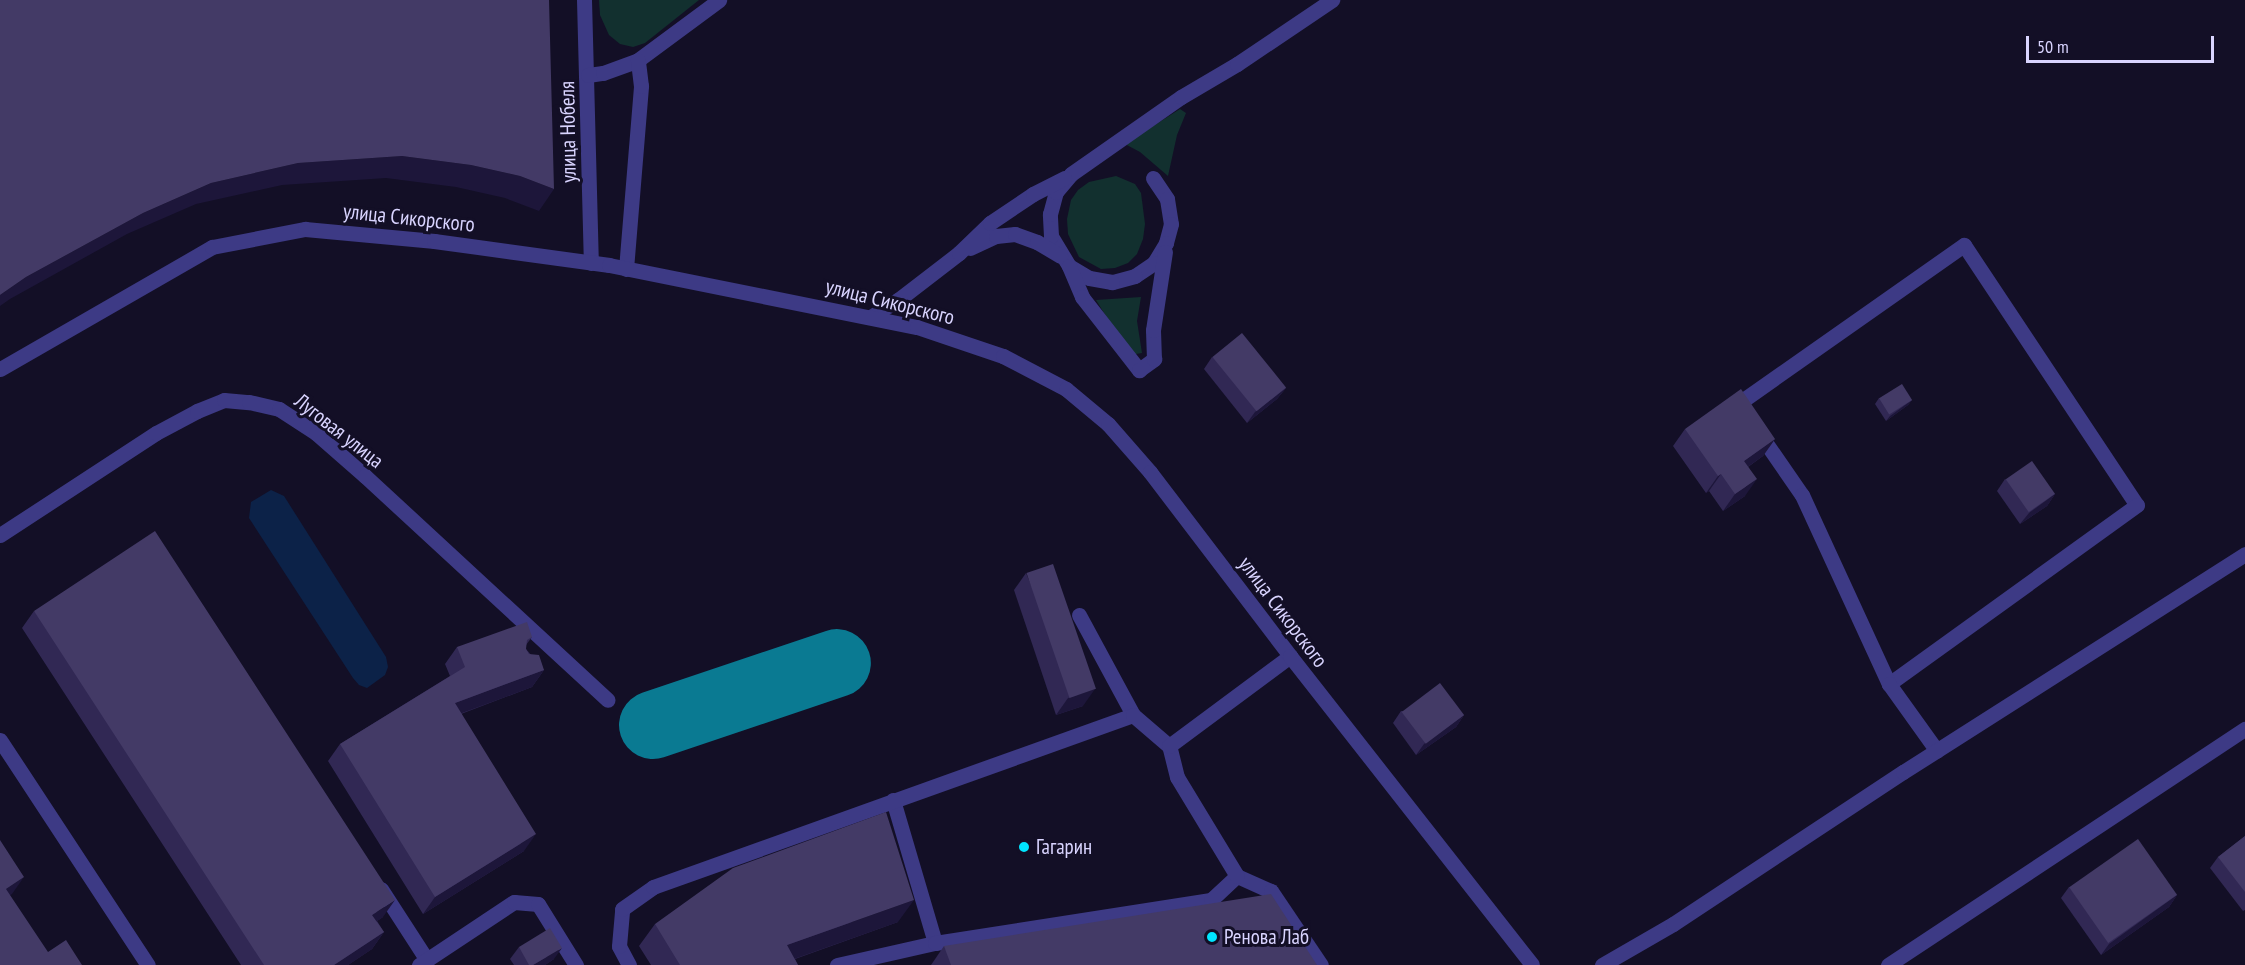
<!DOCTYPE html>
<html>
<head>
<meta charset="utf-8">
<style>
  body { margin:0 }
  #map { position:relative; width:2245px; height:965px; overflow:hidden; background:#130f26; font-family:"PT Sans Narrow",sans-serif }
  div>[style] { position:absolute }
  .green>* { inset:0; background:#12302f }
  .water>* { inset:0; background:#0c2248 }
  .taxiway>* { height:68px; margin:-34px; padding:0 34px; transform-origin:34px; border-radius:34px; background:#0a7a92 }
  .lane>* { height:15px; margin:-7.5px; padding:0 7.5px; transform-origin:7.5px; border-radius:7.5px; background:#3d3a85 }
  .street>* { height:15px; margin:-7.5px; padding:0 7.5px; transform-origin:7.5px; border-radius:7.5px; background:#3d3a85 }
  .wall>* { inset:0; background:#312854 }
  .shaded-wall>* { inset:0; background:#1d163a }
  .building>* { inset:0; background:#433a66; transform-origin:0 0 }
  .dots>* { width:16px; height:16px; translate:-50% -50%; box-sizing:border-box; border:3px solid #130f26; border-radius:50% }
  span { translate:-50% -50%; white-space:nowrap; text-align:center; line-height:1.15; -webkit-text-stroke:6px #130f26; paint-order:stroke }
  .street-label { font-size:21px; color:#d9d4ff }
  .poi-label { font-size:21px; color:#d9d4ff }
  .left { translate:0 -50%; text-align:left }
  .scale { position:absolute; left:2026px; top:36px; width:188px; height:27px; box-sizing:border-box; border:3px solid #d9d4ff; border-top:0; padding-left:8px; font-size:18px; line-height:21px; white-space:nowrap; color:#d9d4ff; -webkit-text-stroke:4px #130f26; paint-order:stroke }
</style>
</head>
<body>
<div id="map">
  <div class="green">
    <i style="clip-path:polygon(599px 0,699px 0,645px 43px,633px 47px,620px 44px,609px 35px,600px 15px)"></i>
    <i style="clip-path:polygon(1180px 109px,1186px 113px,1177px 135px,1168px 176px,1140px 152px,1125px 144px)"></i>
    <i style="clip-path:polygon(1116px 176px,1135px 184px,1141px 193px,1145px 224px,1143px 239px,1137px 254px,1128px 263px,1115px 268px,1101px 269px,1079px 257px,1068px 234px,1067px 219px,1071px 200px,1078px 190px,1089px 182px)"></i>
    <i style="clip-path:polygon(1141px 297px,1137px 321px,1142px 353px,1130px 355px,1096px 300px)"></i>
  </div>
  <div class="water">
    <i style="clip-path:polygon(271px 490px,284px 496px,386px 657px,388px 667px,385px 675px,367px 688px,359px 685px,353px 678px,249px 518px,251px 502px)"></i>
  </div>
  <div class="taxiway">
    <i style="left:653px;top:725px;width:194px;rotate:-18.6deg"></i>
  </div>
  <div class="lane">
    <i style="left:1744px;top:410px;width:9px;rotate:-126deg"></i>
    <i style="left:1739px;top:403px;width:275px;rotate:-35.1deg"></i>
    <i style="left:1964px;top:245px;width:312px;rotate:56.4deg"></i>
    <i style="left:2137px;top:505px;width:306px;rotate:144.2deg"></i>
    <i style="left:1759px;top:433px;width:75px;rotate:55.3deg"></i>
    <i style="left:1802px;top:495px;width:208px;rotate:65.3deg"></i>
    <i style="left:1889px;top:684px;width:82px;rotate:54.4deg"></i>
    <i style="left:0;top:535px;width:186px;rotate:-33.2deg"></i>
    <i style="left:156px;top:433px;width:47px;rotate:-28.2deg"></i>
    <i style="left:197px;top:411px;width:29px;rotate:-22deg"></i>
    <i style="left:224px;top:400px;width:25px;rotate:5deg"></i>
    <i style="left:249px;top:402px;width:31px;rotate:13deg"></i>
    <i style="left:279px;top:409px;width:44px;rotate:33deg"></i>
    <i style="left:316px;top:433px;width:65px;rotate:41.3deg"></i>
    <i style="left:365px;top:476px;width:330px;rotate:42.7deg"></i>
    <i style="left:1079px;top:615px;width:114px;rotate:61.6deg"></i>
    <i style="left:0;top:740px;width:269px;rotate:56.7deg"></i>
    <i style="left:893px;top:800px;width:149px;rotate:73.6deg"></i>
    <i style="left:1237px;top:876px;width:37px;rotate:24deg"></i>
    <i style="left:1271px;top:891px;width:89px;rotate:56deg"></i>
    <i style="left:381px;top:889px;width:85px;rotate:57.1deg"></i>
    <i style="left:419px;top:965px;width:114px;rotate:-33.6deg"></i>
    <i style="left:514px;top:902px;width:24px;rotate:5deg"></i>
    <i style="left:538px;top:904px;width:72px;rotate:58.1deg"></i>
    <i style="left:629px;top:965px;width:21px;rotate:-118deg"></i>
    <i style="left:619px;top:946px;width:37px;rotate:-85deg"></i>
    <i style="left:622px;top:909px;width:38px;rotate:-35deg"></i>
    <i style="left:653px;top:887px;width:510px;rotate:-19.71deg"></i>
    <i style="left:1133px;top:715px;width:48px;rotate:40.7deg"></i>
    <i style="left:837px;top:965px;width:100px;rotate:-12.7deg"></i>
    <i style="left:935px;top:943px;width:279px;rotate:-8.9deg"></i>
    <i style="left:1211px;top:900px;width:35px;rotate:-43deg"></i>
    <i style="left:1237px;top:876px;width:116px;rotate:-121.2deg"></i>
    <i style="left:1177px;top:777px;width:32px;rotate:-104deg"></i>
    <i style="left:1169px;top:746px;width:151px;rotate:-36.6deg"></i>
  </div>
  <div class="street">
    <i style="left:584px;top:0;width:263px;rotate:88.5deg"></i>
    <i style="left:588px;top:75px;width:15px;rotate:-8deg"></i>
    <i style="left:603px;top:73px;width:37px;rotate:-20deg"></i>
    <i style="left:638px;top:60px;width:101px;rotate:-36.5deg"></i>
    <i style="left:1153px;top:178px;width:25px;rotate:56deg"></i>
    <i style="left:1167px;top:199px;width:25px;rotate:81deg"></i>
    <i style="left:1171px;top:224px;width:20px;rotate:105deg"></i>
    <i style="left:1166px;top:243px;width:23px;rotate:121deg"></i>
    <i style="left:1154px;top:263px;width:23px;rotate:146deg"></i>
    <i style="left:1135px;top:276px;width:24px;rotate:165deg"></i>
    <i style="left:1112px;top:282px;width:23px;rotate:-170deg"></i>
    <i style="left:1089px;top:278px;width:23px;rotate:-149deg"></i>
    <i style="left:1069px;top:266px;width:35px;rotate:-121deg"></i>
    <i style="left:1051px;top:236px;width:22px;rotate:-93deg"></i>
    <i style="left:1050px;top:214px;width:23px;rotate:-75deg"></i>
    <i style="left:1056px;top:192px;width:23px;rotate:-50deg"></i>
    <i style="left:1071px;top:174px;width:134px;rotate:-35deg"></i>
    <i style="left:1181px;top:97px;width:65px;rotate:-30.5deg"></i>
    <i style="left:1237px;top:64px;width:115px;rotate:-34deg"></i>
    <i style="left:970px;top:248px;width:29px;rotate:-25deg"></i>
    <i style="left:996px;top:236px;width:19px;rotate:-6deg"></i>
    <i style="left:1015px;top:234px;width:23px;rotate:20deg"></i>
    <i style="left:1037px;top:242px;width:27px;rotate:31deg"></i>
    <i style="left:1069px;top:266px;width:34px;rotate:67deg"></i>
    <i style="left:1082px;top:297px;width:93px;rotate:52deg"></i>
    <i style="left:1139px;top:370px;width:19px;rotate:-36deg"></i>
    <i style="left:1154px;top:359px;width:29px;rotate:-92deg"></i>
    <i style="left:1153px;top:330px;width:79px;rotate:-81.3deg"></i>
    <i style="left:626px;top:269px;width:184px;rotate:-85.3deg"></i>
    <i style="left:641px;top:86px;width:26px;rotate:-97deg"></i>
    <i style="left:872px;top:316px;width:31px;rotate:-32deg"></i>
    <i style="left:898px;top:300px;width:77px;rotate:-37.6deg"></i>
    <i style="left:959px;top:253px;width:43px;rotate:-44.1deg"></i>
    <i style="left:990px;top:223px;width:52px;rotate:-34deg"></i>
    <i style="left:1033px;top:194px;width:35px;rotate:-27deg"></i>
    <i style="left:0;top:369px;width:245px;rotate:-29.9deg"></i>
    <i style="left:212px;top:247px;width:95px;rotate:-11deg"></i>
    <i style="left:305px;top:229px;width:130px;rotate:5.3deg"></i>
    <i style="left:434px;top:241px;width:177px;rotate:7.8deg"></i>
    <i style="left:609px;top:265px;width:314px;rotate:11.4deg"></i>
    <i style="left:917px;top:327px;width:91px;rotate:18.6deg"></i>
    <i style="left:1003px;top:356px;width:71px;rotate:27.6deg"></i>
    <i style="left:1066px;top:389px;width:55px;rotate:39.8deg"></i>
    <i style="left:1108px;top:424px;width:64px;rotate:48.8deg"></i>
    <i style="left:1150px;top:472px;width:231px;rotate:52.7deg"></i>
    <i style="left:1290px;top:656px;width:392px;rotate:51.9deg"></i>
    <i style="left:1602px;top:965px;width:82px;rotate:-30deg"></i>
    <i style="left:1673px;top:924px;width:276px;rotate:-33.5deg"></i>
    <i style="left:1903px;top:772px;width:406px;rotate:-32.5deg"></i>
    <i style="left:1888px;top:965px;width:428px;rotate:-33.5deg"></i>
  </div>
  <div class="wall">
    <i style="clip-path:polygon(1212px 357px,1286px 388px,1277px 399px,1247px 423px,1204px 369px)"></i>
    <i style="clip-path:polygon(1879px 398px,1912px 400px,1908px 405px,1886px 421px,1875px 404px)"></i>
    <i style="clip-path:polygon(1685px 429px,1775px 439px,1763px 456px,1748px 467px,1745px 496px,1723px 511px,1709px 491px,1706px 493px,1673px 446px)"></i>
    <i style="clip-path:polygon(2005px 479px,2055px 494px,2047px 506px,2020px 524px,1997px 491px)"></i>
    <i style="clip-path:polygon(1026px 573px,1083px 706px,1056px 715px,1014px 590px)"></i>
    <i style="clip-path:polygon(34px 611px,383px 917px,377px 921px,384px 932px,372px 949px,348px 965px,241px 965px,22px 628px)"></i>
    <i style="clip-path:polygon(532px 637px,526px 645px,526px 649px,544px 670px,532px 687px,461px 714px,524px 851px,423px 914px,328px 761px,340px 744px,450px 676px,445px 664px,457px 647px)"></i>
    <i style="clip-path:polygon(1401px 711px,1464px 715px,1456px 727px,1416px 755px,1393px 723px)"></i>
    <i style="clip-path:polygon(2245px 836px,2245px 910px,2243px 911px,2210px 868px,2218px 857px)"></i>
    <i style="clip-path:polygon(2069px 887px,2177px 895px,2169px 907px,2101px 955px,2061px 898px)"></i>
    <i style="clip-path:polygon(898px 922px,795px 959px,798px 965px,651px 965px,639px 946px,655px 924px)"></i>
    <i style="clip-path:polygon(944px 946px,1317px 965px,931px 965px)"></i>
    <i style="clip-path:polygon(519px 947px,554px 959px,545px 965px,514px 965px,510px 959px)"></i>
  </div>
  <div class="shaded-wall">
    <i style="clip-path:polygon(402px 156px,471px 165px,520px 176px,554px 189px,539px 211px,505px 198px,456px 187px,386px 178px,282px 185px,196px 204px,127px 234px,10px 299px,0 306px,0 295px,26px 277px,143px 213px,211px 183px,298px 163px)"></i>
    <i style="clip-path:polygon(1286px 388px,1277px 399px,1247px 423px,1255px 412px)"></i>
    <i style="clip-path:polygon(1912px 400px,1908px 405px,1886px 421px,1890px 416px)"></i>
    <i style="clip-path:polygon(1775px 439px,1763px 456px,1732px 478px,1744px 461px)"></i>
    <i style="clip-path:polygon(1721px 474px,1709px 491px,1706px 493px,1718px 476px)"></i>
    <i style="clip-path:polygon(1757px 479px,1745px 496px,1723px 511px,1735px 494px)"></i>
    <i style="clip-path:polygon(2055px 494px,2047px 506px,2020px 524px,2029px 513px)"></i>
    <i style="clip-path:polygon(544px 670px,532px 687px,443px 720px,455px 703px)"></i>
    <i style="clip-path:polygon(1095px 689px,1083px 706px,1056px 715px,1068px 698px)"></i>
    <i style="clip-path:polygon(1464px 715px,1456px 727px,1416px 755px,1424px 744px)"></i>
    <i style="clip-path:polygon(536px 834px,524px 851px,423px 914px,435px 897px)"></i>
    <i style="clip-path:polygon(24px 877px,12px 894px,0 902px,6px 889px)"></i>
    <i style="clip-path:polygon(2177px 895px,2169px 907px,2101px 955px,2109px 944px)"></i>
    <i style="clip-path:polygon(395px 900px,383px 917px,361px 932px,372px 915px)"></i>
    <i style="clip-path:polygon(914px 900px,898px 922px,777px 965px,787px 945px)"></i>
    <i style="clip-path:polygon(384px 932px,372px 949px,348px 965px,334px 965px)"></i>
    <i style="clip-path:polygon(562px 948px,554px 959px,545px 965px,533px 965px)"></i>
  </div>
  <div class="building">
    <i style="clip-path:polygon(0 0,549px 0,554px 189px,520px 176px,471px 165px,402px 156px,298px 163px,211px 183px,143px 213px,26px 277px,0 295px)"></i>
    <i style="left:1242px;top:333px;width:70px;height:38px;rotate:51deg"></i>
    <i style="left:1902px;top:384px;width:19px;height:27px;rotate:58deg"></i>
    <i style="clip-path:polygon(1741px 389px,1775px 439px,1744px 461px,1757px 479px,1735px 494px,1721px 474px,1718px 476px,1685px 429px)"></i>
    <i style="left:2032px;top:461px;width:40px;height:32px;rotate:55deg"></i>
    <i style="clip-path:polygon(155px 531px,395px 900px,372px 915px,384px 932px,334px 965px,264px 965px,34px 611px)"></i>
    <i style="left:1053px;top:564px;width:132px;height:28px;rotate:71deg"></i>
    <i style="clip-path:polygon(527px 622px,532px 637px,527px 640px,526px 649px,529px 654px,539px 655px,544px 670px,455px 703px,536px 834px,435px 897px,340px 744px,465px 667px,457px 647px)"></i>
    <i style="left:1440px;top:683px;width:40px;height:48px;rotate:53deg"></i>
    <i style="clip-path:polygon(886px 812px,914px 900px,787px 945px,798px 965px,680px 965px,655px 924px,733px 868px)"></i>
    <i style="clip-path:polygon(2245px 836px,2245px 892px,2218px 857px)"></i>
    <i style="left:2138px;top:839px;width:68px;height:84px;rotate:55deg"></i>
    <i style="clip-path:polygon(0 840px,24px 877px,6px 889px,48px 952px,66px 940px,82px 965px,0 965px)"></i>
    <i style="clip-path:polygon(1271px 894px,1317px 965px,951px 965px,944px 946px)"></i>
    <i style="clip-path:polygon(550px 928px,562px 948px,533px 965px,529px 965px,519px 947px)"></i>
  </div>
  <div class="dots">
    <i style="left:1024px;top:847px;background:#00e5ff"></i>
    <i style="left:1212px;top:937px;background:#00e5ff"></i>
  </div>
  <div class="street-label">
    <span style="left:568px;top:132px;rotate:-91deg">улица Нобеля</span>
    <span style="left:409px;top:218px;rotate:6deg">улица Сикорского</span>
    <span style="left:890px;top:302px;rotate:14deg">улица Сикорского</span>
    <span style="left:339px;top:431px;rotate:38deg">Луговая улица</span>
    <span style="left:1283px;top:612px;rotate:53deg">улица Сикорского</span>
  </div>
  <div class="poi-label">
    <span class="left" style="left:1036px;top:847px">Гагарин</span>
    <span class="left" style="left:1224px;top:937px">Ренова Лаб</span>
  </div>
  <div class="scale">50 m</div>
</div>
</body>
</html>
